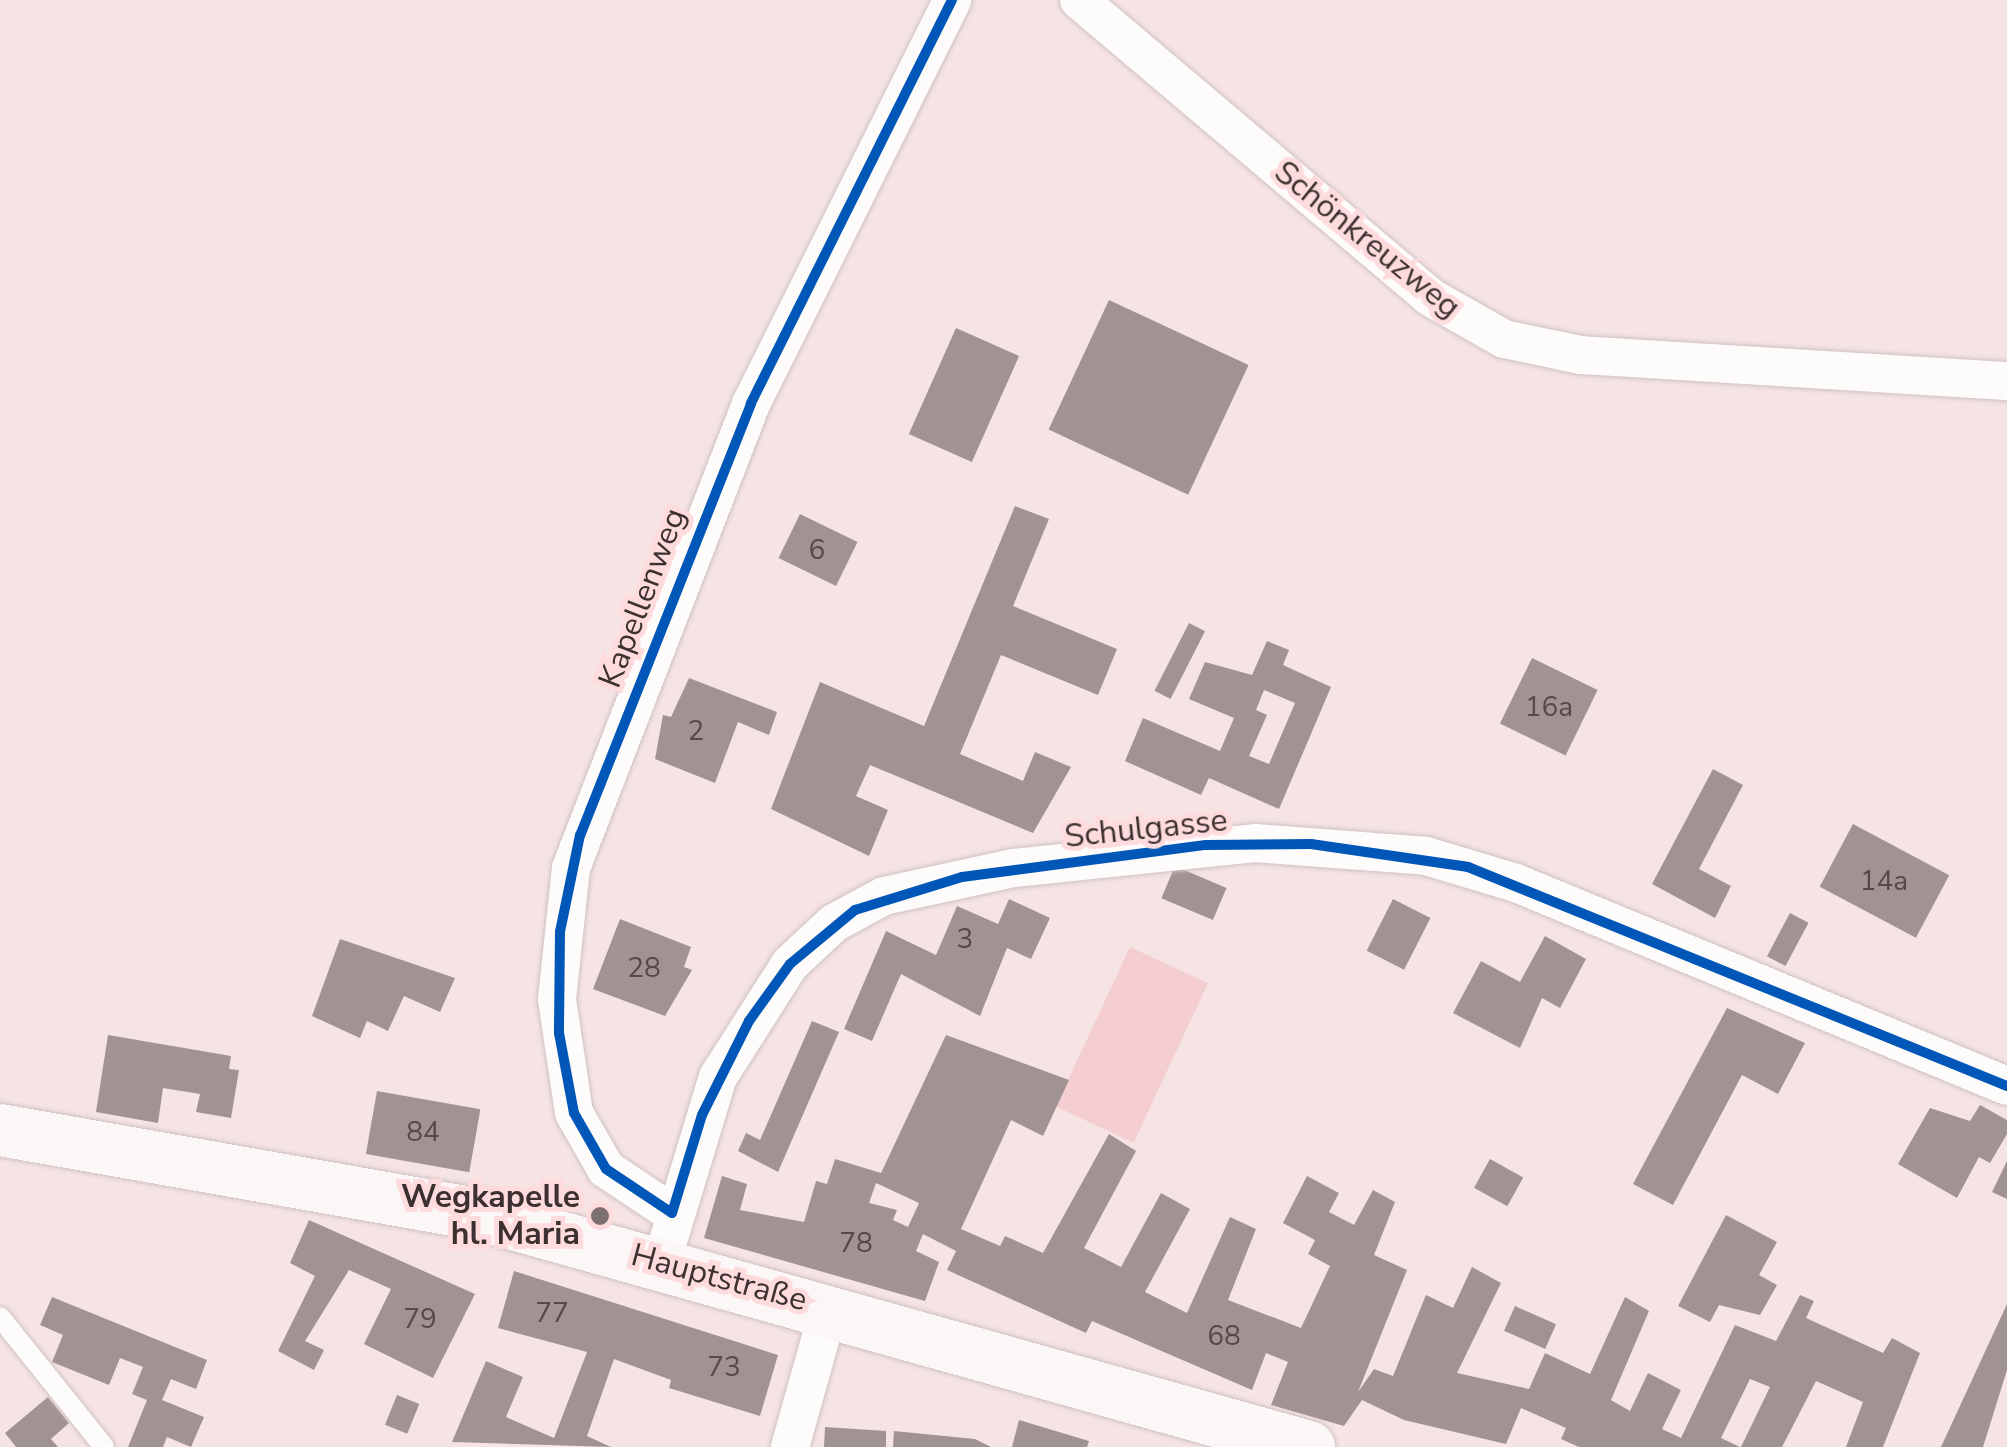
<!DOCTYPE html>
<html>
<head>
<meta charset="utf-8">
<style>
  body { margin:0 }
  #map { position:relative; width:2007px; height:1447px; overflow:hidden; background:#f6e4e5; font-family:"Nunito Sans",sans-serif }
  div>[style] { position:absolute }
  .green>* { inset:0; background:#f4cdd0; transform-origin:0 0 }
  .building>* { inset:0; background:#a19394; transform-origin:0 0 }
  .roads { filter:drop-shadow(0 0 2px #d0c1c2) drop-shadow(0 0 2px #d0c1c2) }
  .service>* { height:20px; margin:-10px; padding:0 10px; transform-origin:10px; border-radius:10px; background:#fefbfb }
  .minor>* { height:38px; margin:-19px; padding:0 19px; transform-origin:19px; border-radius:19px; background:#fefbfb }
  .secondary>* { height:52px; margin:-26px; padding:0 26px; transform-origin:26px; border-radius:26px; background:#fbf7f7 }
  .cycleway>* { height:10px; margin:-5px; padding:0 5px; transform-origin:5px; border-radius:5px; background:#0057b8 }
  .dots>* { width:28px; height:28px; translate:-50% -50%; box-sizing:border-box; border:5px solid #fedcde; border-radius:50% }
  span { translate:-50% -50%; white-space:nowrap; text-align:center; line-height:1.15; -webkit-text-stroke:10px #fedcde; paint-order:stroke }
  .number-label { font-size:28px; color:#56494a }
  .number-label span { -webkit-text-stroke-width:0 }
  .street-label { font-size:32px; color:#3d3031 }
  .poi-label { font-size:32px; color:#3d3031; font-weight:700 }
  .right { translate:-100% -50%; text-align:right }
</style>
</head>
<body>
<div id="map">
  <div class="green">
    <i style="left:1130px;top:947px;width:86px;height:176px;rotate:25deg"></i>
  </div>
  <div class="building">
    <i style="left:1109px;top:300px;width:154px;height:143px;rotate:25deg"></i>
    <i style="left:956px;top:328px;width:69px;height:116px;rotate:24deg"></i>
    <i style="clip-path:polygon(1015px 506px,1049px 519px,1013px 606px,1117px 649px,1098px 695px,1001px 655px,960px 754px,1023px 781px,1035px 752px,1071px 767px,1033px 833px,870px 765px,856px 796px,888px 810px,869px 856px,771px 809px,820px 682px,924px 726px)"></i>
    <i style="left:800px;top:514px;width:64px;height:49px;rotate:26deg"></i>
    <i style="left:1189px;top:623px;width:18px;height:76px;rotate:27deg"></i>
    <i style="clip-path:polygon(evenodd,1267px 641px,1289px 650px,1283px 665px,1331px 687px,1279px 809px,1209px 778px,1201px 795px,1125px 761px,1143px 718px,1220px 751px,1234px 718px,1189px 699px,1205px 662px,1252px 675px,1267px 641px,1264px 690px,1295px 703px,1269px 764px,1249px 756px,1267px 715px,1256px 710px,1264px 690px)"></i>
    <i style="left:1532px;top:658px;width:73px;height:73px;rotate:26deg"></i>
    <i style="clip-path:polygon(689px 678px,777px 712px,769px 735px,738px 722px,715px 783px,655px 759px,663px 715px,671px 717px)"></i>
    <i style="clip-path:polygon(1713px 769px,1743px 785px,1699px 869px,1731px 886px,1715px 918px,1652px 884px)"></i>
    <i style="left:1853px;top:824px;width:109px;height:71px;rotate:28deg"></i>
    <i style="left:1175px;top:866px;width:56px;height:35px;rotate:23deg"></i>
    <i style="clip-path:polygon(1009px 899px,1050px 918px,1031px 959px,1007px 948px,980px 1016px,901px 974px,872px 1041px,844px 1029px,886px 931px,936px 955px,957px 906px,998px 924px)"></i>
    <i style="left:1393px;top:899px;width:42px;height:58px;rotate:27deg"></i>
    <i style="left:1790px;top:913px;width:21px;height:49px;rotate:28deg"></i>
    <i style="clip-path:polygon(620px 919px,691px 947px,684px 967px,692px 970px,665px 1016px,593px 989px)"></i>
    <i style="clip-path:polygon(1545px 936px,1586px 959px,1560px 1008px,1542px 998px,1520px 1048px,1453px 1013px,1481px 961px,1520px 982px)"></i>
    <i style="clip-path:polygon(340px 939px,455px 978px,440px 1012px,404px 996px,388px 1031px,367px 1021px,360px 1038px,312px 1016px)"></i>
    <i style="clip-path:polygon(1727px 1008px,1805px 1043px,1778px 1094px,1742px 1075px,1673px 1205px,1633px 1184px)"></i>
    <i style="clip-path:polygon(812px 1021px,839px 1032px,778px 1172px,738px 1151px,746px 1133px,760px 1140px)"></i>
    <i style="clip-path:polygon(108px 1035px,231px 1056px,229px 1069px,239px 1070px,231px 1118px,196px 1112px,200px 1094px,163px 1088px,158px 1123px,96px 1112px)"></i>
    <i style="clip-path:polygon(evenodd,946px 1035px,1069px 1080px,1043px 1136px,1011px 1120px,961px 1229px,1000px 1246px,1005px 1236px,1043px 1253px,1109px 1134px,1136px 1151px,1084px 1248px,1121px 1267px,1161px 1193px,1190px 1209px,1145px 1292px,1187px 1313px,1230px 1217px,1256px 1229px,1228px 1300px,1301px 1328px,1330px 1266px,1308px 1254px,1315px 1240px,1283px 1223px,1307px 1176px,1339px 1193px,1329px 1212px,1354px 1225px,1373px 1190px,1395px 1202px,1374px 1255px,1407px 1270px,1358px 1392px,1374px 1369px,1393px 1376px,1426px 1295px,1453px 1308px,1472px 1267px,1501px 1283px,1457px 1373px,1529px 1389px,1545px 1353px,1590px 1374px,1625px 1297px,1649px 1311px,1611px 1400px,1630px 1411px,1648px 1373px,1681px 1390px,1662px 1429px,1681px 1438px,1735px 1325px,1776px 1341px,1800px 1295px,1814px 1301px,1806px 1318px,1883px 1353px,1892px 1338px,1920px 1353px,1883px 1447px,1846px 1447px,1863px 1402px,1816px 1381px,1782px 1447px,1741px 1447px,1770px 1387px,1750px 1379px,1721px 1438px,1740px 1447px,1579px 1447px,1561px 1439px,1566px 1428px,1521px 1408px,1506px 1444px,1404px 1420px,1362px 1400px,1344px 1426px,1271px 1405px,1288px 1362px,1266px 1353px,1252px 1390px,1092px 1321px,1086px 1333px,947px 1270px,956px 1251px,923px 1234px,916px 1251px,939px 1262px,925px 1301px,704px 1238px,722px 1176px,747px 1184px,740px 1210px,804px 1222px,816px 1181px,827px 1184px,835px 1159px,881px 1173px,946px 1035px,876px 1183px,919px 1203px,908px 1227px,893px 1220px,897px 1210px,869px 1203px,876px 1183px)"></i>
    <i style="left:377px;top:1091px;width:105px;height:64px;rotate:10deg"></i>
    <i style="clip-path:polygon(1980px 1105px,2007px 1120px,2007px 1134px,1990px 1163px,1979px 1157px,1957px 1198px,1898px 1164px,1930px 1108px,1970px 1121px)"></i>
    <i style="left:1490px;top:1159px;width:38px;height:33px;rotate:29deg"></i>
    <i style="clip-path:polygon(2007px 1161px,2007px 1199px,1992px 1192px)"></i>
    <i style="clip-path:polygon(1726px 1215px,1777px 1242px,1759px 1275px,1777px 1285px,1760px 1315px,1719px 1305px,1710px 1322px,1678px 1306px)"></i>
    <i style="clip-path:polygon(309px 1220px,475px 1294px,433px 1378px,364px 1344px,391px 1289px,349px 1270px,305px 1341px,324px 1350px,314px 1370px,278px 1351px,315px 1276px,290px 1263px)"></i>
    <i style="clip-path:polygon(514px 1271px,778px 1355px,760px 1416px,669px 1388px,671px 1380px,614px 1359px,587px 1436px,611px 1447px,452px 1442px,486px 1361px,523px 1377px,506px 1417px,554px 1438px,587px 1352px,498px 1328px)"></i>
    <i style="clip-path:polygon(52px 1297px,207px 1360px,196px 1389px,171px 1379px,162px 1400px,204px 1417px,191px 1447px,167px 1437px,163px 1447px,128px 1447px,147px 1400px,132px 1394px,143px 1367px,120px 1358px,109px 1385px,52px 1362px,63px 1335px,40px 1325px)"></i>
    <i style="clip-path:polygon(2007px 1304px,2007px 1370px,1983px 1447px,1941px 1447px)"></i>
    <i style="left:1515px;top:1306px;width:45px;height:27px;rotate:24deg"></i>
    <i style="left:397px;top:1395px;width:24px;height:32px;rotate:22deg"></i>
    <i style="clip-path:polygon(48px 1397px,69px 1423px,51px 1439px,58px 1447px,16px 1447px,5px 1433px)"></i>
    <i style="clip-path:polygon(1019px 1420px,1089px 1441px,1087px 1447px,1012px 1447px)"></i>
    <i style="clip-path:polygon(825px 1427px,886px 1431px,886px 1447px,824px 1447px)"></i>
    <i style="clip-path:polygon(894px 1431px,975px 1439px,991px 1447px,893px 1447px)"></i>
  </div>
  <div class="roads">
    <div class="service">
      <i style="left:0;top:1317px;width:166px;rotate:51.3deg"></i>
    </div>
    <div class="minor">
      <i style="left:1079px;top:0;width:460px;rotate:40.2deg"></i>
      <i style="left:1430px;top:297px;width:85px;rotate:29.6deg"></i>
      <i style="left:1504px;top:339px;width:79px;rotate:11.7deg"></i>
      <i style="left:1581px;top:355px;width:427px;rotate:3.5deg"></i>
      <i style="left:672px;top:1213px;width:79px;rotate:-146.3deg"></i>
      <i style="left:606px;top:1169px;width:64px;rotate:-119.7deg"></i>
      <i style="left:574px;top:1113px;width:115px;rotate:-98.5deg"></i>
      <i style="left:557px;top:999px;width:132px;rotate:-83.9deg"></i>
      <i style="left:571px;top:868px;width:498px;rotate:-68.8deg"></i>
      <i style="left:751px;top:404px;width:451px;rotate:-63.5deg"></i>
      <i style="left:662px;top:1261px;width:192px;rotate:-73.1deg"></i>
      <i style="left:718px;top:1077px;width:134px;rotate:-57.5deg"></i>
      <i style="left:790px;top:964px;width:60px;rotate:-43deg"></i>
      <i style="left:834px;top:923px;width:57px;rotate:-28.4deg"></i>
      <i style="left:884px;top:896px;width:133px;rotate:-12.2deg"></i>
      <i style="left:1014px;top:868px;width:242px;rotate:-5.9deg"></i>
      <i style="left:1255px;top:843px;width:171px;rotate:4.3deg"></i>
      <i style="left:1426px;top:856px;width:94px;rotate:16.7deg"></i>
      <i style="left:1516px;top:883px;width:531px;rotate:22.46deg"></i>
      <i style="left:790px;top:1447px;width:144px;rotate:-74.3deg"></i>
    </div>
    <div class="secondary">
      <i style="left:0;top:1130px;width:488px;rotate:10deg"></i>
      <i style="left:481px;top:1215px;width:860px;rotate:15.65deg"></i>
    </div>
  </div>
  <div class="cycleway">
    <i style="left:952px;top:0;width:451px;rotate:116.5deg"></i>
    <i style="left:751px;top:404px;width:464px;rotate:111.6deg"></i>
    <i style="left:580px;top:835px;width:99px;rotate:101.7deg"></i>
    <i style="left:560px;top:932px;width:101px;rotate:90.6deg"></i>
    <i style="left:559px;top:1033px;width:81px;rotate:79.4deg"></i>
    <i style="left:574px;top:1113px;width:64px;rotate:60.3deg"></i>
    <i style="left:606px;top:1169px;width:79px;rotate:33.7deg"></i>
    <i style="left:672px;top:1213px;width:102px;rotate:-73deg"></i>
    <i style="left:702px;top:1115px;width:105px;rotate:-63.4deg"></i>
    <i style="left:749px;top:1021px;width:70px;rotate:-54.3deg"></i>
    <i style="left:790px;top:964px;width:85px;rotate:-39.7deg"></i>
    <i style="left:855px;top:910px;width:112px;rotate:-17.1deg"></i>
    <i style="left:962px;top:877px;width:246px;rotate:-7.5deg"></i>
    <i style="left:1206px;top:845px;width:105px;rotate:-0.5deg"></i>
    <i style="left:1311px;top:844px;width:159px;rotate:8.3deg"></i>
    <i style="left:1468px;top:867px;width:582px;rotate:22.11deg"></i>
  </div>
  <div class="dots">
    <i style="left:600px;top:1216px;background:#7e6f70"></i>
  </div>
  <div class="number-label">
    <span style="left:817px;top:550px">6</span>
    <span style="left:1549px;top:707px">16a</span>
    <span style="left:696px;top:731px">2</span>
    <span style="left:1884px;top:881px">14a</span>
    <span style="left:965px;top:939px">3</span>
    <span style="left:644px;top:968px">28</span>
    <span style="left:423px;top:1132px">84</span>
    <span style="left:856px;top:1243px">78</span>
    <span style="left:552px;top:1313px">77</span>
    <span style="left:420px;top:1319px">79</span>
    <span style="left:1224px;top:1336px">68</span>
    <span style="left:724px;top:1367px">73</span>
  </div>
  <div class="street-label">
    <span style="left:1367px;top:240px;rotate:39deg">Schönkreuzweg</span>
    <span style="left:643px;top:598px;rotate:-69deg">Kapellenweg</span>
    <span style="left:1146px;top:829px;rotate:-6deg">Schulgasse</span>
    <span style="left:719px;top:1278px;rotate:15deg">Hauptstraße</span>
  </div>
  <div class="poi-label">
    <span class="right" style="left:580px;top:1216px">Wegkapelle<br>hl. Maria</span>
  </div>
</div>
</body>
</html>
